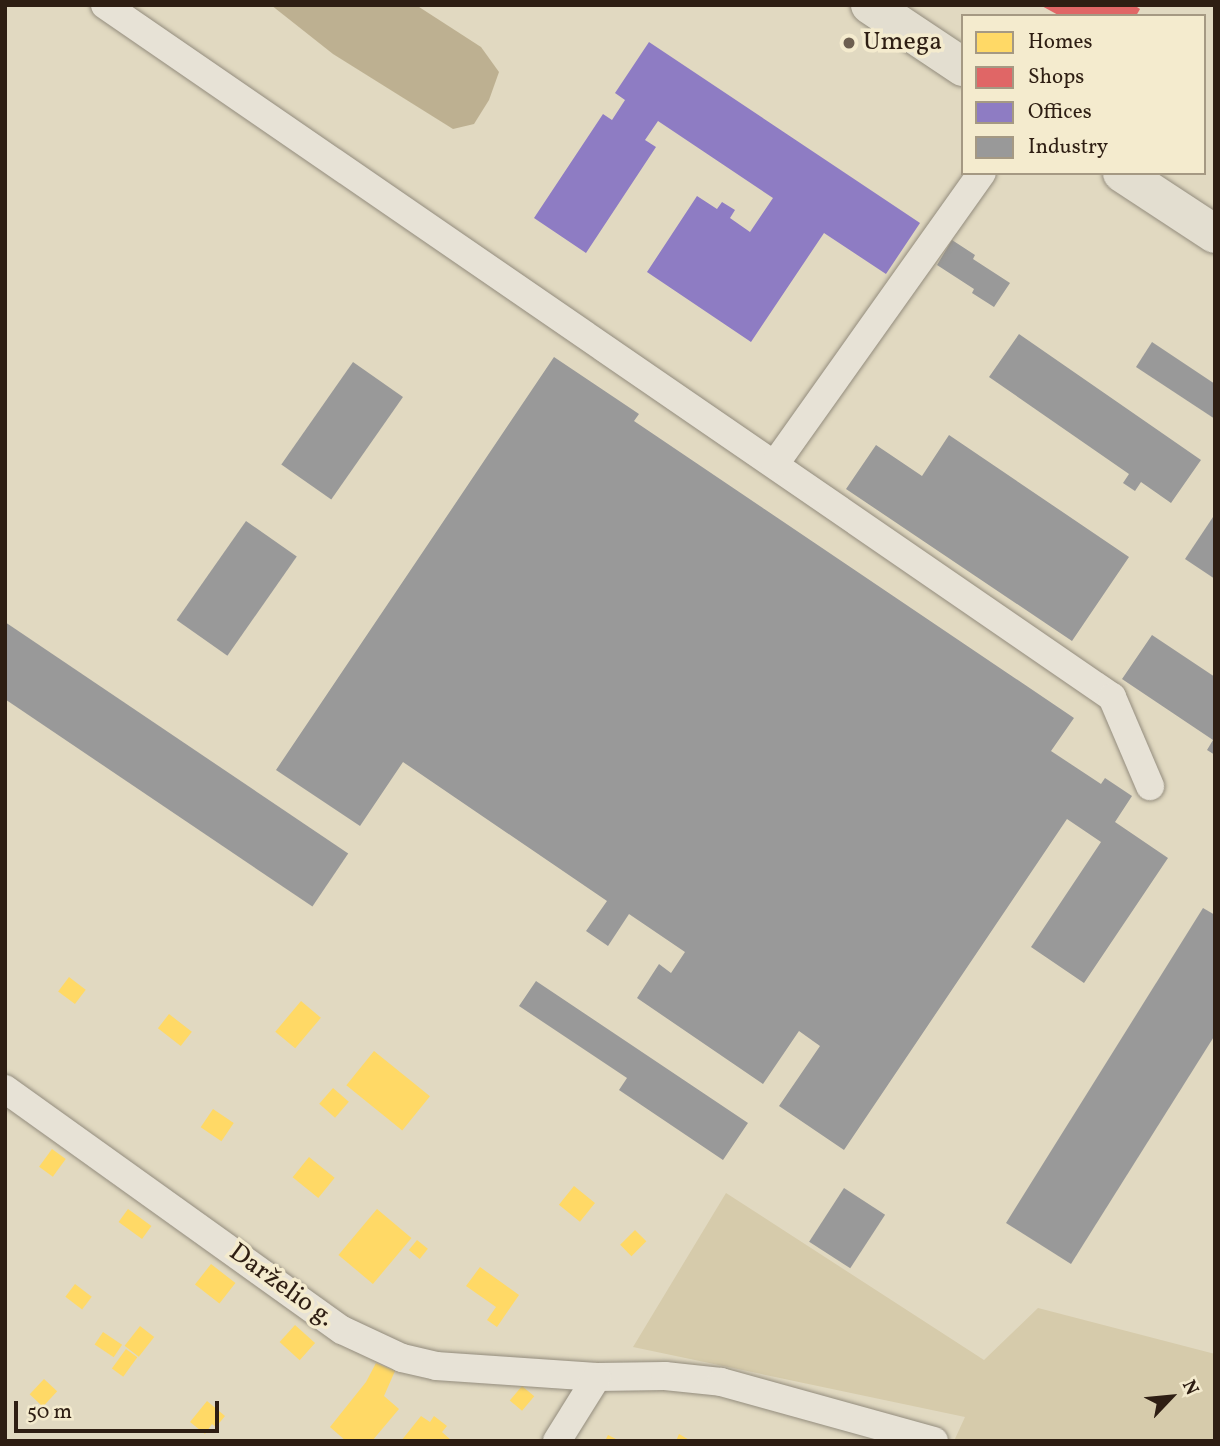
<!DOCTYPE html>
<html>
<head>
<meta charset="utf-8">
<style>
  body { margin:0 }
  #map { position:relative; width:1220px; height:1446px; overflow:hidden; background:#e1d9c1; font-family:Vollkorn,serif }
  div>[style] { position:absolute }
  .green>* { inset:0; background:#d6cbab }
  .water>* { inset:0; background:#bdb091 }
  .homes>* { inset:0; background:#ffd966; transform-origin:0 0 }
  .shops>* { inset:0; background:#e06666 }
  .offices>* { inset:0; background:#8e7cc3 }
  .industry>* { inset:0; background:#999; transform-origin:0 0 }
  .roads { filter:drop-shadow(0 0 2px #938c7d) drop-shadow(0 0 2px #938c7d) }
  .street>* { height:28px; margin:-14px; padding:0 14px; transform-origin:14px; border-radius:14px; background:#e7e2d6 }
  .primary>* { height:38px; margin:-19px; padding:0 19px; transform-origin:19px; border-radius:19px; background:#e3ded0 }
  .dots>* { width:19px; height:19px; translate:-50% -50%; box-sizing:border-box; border:4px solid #f4ebce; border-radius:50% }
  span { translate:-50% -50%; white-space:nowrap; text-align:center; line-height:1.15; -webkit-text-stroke:7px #f4ebce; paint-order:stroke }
  .poi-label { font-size:26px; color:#2e1e13 }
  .left { translate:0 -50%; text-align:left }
  .street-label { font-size:26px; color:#2e1e13 }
  .frame { position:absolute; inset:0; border:7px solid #2e1e13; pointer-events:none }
  .legend { position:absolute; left:961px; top:14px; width:245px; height:161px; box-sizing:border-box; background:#f4ebce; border:2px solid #a59983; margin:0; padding:9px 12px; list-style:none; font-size:21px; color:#2e1e13 }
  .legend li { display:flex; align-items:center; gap:14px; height:35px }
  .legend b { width:35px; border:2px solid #a59983 }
  .north { position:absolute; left:1136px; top:1362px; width:70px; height:70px; -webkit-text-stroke:5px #f4ebce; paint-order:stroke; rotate:64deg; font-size:19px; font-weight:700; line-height:28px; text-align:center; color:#2e1e13 }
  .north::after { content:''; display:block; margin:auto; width:24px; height:32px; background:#2e1e13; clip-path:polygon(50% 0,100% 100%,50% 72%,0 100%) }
  .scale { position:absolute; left:14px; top:1401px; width:205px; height:32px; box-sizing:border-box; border:4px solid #2e1e13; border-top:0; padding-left:9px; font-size:21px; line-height:24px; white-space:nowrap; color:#2e1e13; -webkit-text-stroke:5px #f4ebce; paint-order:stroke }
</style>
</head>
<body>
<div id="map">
  <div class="green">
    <i style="clip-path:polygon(726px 1193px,984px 1360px,1038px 1308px,1215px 1354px,1215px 1441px,954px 1441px,965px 1417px,633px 1347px)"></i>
  </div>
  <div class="water">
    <i style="clip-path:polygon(271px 5px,416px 5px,481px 47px,499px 72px,489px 100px,474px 124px,453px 129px,333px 54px)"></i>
  </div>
  <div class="homes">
    <i style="left:69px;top:977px;width:21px;height:18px;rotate:37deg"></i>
    <i style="left:301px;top:1001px;width:26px;height:40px;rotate:40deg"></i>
    <i style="left:169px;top:1014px;width:29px;height:18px;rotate:38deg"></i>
    <i style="left:374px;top:1051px;width:72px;height:44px;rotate:39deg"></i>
    <i style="left:333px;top:1088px;width:21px;height:21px;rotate:41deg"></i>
    <i style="left:213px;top:1109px;width:25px;height:22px;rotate:34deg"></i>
    <i style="left:52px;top:1149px;width:17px;height:22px;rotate:36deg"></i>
    <i style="left:309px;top:1157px;width:33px;height:26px;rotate:39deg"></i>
    <i style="left:574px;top:1186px;width:27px;height:24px;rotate:39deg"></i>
    <i style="left:128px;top:1209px;width:29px;height:16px;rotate:36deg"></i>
    <i style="left:377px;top:1209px;width:45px;height:60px;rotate:40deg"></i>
    <i style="left:635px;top:1230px;width:16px;height:21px;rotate:45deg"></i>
    <i style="left:417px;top:1240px;width:14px;height:13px;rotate:39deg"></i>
    <i style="left:211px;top:1264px;width:31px;height:26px;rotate:38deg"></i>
    <i style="clip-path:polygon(480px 1267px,519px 1295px,497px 1327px,487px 1320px,496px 1307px,466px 1286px)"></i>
    <i style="left:75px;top:1284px;width:21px;height:16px;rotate:37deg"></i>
    <i style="left:295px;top:1325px;width:27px;height:23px;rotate:42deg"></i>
    <i style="left:140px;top:1326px;width:18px;height:25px;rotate:38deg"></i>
    <i style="left:103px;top:1332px;width:23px;height:15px;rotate:34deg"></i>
    <i style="left:126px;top:1349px;width:14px;height:24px;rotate:36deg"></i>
    <i style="clip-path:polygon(376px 1363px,395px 1371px,384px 1396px,399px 1409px,372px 1441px,346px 1441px,330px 1427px,366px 1382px)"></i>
    <i style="left:44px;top:1379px;width:18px;height:21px;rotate:43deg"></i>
    <i style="left:522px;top:1386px;width:16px;height:19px;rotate:40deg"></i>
    <i style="clip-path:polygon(207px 1401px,225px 1416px,216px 1427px,212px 1424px,205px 1434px,190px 1422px)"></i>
    <i style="clip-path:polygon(421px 1416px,430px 1422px,434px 1416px,447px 1426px,442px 1432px,452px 1441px,401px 1441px)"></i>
    <i style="clip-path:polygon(679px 1434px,691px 1441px,676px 1441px)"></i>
    <i style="clip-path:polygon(608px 1435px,620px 1441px,605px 1441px)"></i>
  </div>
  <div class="shops">
    <i style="clip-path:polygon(1040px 5px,1134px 5px,1140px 9px,1136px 16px,1060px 16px)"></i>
  </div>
  <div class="offices">
    <i style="clip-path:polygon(649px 42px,920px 223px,886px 274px,824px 233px,751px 342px,647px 272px,697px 196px,717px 209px,722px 202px,735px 210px,730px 218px,750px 232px,773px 198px,658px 121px,645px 140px,656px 147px,586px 253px,534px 218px,603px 114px,612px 120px,625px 100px,615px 93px)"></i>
  </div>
  <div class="industry">
    <i style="clip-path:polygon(952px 240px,975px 255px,973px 259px,1010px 283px,994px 307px,972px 293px,974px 289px,937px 265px)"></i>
    <i style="clip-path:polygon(1019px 334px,1201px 460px,1171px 503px,1141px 482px,1135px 491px,1123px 483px,1129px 474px,989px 377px)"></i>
    <i style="clip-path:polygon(1152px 342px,1215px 384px,1215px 419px,1136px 367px)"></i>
    <i style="clip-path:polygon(554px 357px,639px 414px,634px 421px,1074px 718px,1051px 751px,1101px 784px,1105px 778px,1132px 796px,1115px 822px,1168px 858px,1084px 983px,1031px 947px,1101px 842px,1067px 819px,844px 1150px,779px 1106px,820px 1046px,799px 1031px,763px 1084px,637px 998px,659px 964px,671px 973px,685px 952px,629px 914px,608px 946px,586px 931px,607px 901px,403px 762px,360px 826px,276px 770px)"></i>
    <i style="left:353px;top:362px;width:61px;height:125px;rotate:35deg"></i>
    <i style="clip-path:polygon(949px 435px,1129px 557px,1072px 641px,846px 489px,876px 445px,922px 476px)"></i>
    <i style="clip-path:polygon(1215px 514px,1215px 579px,1185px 559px)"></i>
    <i style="left:246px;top:521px;width:62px;height:121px;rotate:35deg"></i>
    <i style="left:5px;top:622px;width:414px;height:64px;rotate:34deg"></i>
    <i style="clip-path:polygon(1152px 635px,1215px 677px,1215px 755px,1207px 750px,1213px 740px,1122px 679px)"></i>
    <i style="clip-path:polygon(1203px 908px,1215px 915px,1215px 1035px,1071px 1264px,1006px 1223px)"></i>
    <i style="clip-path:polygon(536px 981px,748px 1123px,723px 1160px,619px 1090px,627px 1078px,519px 1006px)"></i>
    <i style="left:844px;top:1188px;width:49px;height:64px;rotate:33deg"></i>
  </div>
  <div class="roads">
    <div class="street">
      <i style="left:105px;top:5px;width:1222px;rotate:34.5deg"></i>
      <i style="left:1112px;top:697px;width:97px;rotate:66.9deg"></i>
      <i style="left:775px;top:464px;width:357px;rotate:-54.6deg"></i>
      <i style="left:5px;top:1089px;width:414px;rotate:35.6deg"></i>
      <i style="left:342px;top:1330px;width:66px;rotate:25deg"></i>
      <i style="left:402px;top:1358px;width:35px;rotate:13deg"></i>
      <i style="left:436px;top:1366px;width:161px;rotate:3.9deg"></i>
      <i style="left:597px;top:1377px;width:68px;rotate:-0.8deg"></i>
      <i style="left:665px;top:1376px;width:56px;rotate:6.1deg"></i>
      <i style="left:721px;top:1382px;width:221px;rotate:15.5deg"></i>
      <i style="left:557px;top:1441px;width:75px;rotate:-58deg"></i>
    </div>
    <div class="primary">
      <i style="left:870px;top:5px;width:112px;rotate:33.7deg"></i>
      <i style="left:1122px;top:173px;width:111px;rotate:33.3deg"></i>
    </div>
  </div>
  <div class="dots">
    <i style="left:849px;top:43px;background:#6d5f50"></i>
  </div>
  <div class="poi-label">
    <span class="left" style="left:863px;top:43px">Umega</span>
  </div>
  <div class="street-label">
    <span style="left:281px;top:1286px;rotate:36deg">Darželio g.</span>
  </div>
  <div class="frame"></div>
  <ul class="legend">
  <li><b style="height:19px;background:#ffd966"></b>Homes</li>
  <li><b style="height:19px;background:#e06666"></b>Shops</li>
  <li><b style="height:19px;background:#8e7cc3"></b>Offices</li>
  <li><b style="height:19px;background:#999"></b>Industry</li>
  </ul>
  <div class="north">N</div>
  <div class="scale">50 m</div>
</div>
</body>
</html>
